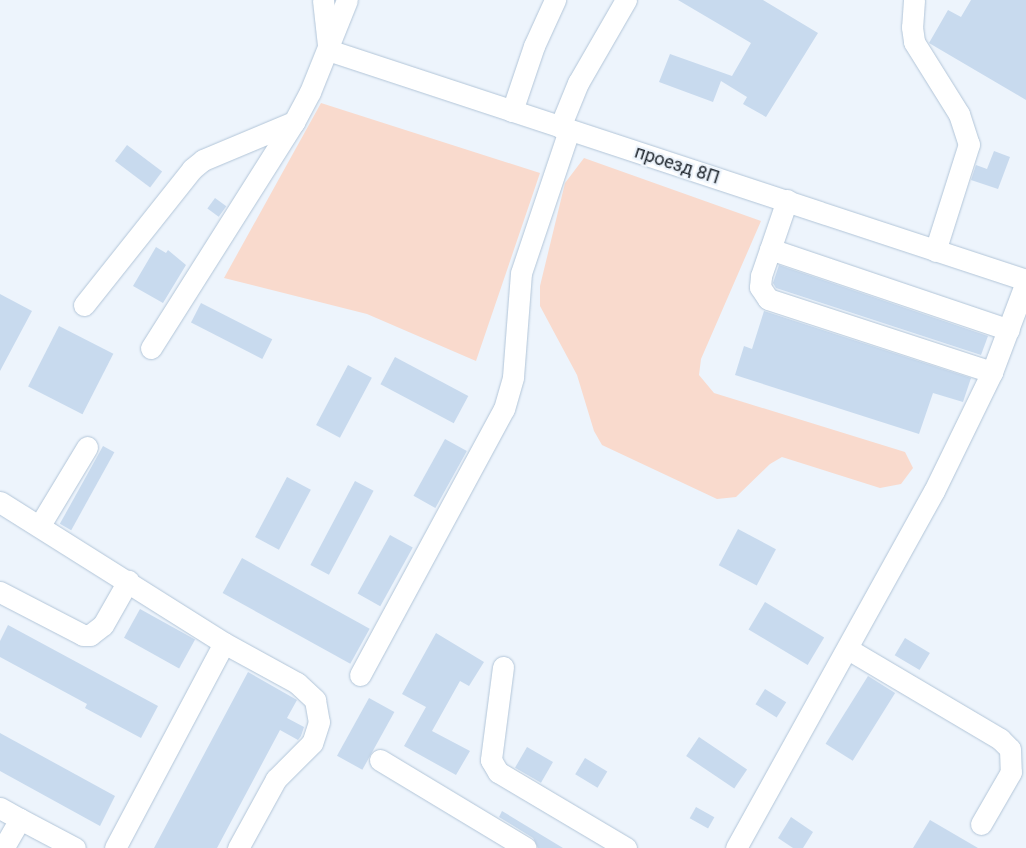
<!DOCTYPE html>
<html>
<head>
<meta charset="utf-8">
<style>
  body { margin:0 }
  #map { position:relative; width:1026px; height:848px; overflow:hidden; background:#edf4fc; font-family:Roboto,sans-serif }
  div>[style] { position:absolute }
  .green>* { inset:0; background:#f9dacd }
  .building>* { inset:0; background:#c8daee; transform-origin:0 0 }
  .roads { filter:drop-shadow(0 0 1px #b2c5d8) drop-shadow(0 0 1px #b2c5d8) }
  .minor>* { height:21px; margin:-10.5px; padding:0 10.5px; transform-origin:10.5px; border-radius:10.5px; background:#fff }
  span { translate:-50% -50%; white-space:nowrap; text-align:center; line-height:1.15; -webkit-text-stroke:4.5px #edf4fc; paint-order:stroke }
  .street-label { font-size:18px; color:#20272e }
</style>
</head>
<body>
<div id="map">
  <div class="green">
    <i style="clip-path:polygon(321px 103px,540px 173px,476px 361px,367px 314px,224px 278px)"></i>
    <i style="clip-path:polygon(584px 158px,761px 221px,701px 359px,699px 375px,714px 393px,905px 452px,913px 468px,901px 484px,880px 488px,782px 457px,770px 464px,736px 497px,717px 499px,602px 445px,594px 431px,577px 375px,540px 306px,540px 286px,565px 183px)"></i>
  </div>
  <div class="building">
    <i style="clip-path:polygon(678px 0,763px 0,818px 33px,766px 117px,743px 104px,747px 97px,721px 81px,713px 102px,659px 82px,670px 54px,732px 76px,751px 43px)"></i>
    <i style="clip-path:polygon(971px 0,1026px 0,1026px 100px,929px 43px,948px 10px,961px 17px)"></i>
    <i style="left:127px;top:145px;width:44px;height:20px;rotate:37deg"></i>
    <i style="clip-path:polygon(994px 151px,1010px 157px,998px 189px,971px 180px,976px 165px,987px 169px)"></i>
    <i style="left:215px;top:198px;width:14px;height:13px;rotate:36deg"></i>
    <i style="clip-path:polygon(156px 247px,166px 253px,168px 250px,186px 265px,163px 303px,133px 286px)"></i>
    <i style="clip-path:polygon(779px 265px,988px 336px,981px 355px,776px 288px,773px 283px)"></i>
    <i style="clip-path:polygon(0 294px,32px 311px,0 371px)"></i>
    <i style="left:201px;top:303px;width:80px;height:22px;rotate:27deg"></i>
    <i style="clip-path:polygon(764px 311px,971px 378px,963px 402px,933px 393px,919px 434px,735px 375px,744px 346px,752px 349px)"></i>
    <i style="left:59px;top:326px;width:61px;height:68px;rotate:27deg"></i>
    <i style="left:395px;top:357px;width:83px;height:31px;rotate:28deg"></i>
    <i style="left:348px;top:365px;width:27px;height:68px;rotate:28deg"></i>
    <i style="left:445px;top:439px;width:25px;height:65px;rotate:29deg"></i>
    <i style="left:103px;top:446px;width:13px;height:89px;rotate:29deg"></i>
    <i style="left:287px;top:477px;width:27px;height:68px;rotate:28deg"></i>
    <i style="left:355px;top:481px;width:21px;height:95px;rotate:28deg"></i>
    <i style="left:738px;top:529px;width:43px;height:41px;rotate:28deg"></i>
    <i style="left:390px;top:535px;width:26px;height:67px;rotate:29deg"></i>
    <i style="left:242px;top:558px;width:146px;height:40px;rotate:29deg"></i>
    <i style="left:765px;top:602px;width:69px;height:32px;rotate:31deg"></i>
    <i style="left:140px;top:609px;width:63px;height:33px;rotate:29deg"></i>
    <i style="clip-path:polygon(8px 625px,158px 706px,141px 738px,85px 708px,87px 704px,0 657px,0 641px)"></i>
    <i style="clip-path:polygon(436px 633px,484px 662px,469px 686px,460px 681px,432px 731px,470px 751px,456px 775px,404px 746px,426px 707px,402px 694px)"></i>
    <i style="left:905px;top:638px;width:29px;height:20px;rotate:31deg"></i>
    <i style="clip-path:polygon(248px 672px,297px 700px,287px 718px,304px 727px,301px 736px,298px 740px,280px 730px,217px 848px,154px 848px)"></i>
    <i style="left:868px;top:676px;width:32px;height:80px;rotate:32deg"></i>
    <i style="left:765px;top:689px;width:25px;height:18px;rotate:32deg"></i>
    <i style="left:369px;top:698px;width:29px;height:66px;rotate:29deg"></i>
    <i style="clip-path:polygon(0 733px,115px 796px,100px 826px,0 771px)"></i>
    <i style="left:699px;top:737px;width:58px;height:23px;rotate:34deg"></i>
    <i style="left:527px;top:747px;width:30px;height:24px;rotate:30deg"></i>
    <i style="left:585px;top:758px;width:26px;height:19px;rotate:31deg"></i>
    <i style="left:696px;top:807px;width:21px;height:13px;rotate:29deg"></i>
    <i style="clip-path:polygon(502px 811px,563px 848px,538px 848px,533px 838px,499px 817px)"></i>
    <i style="clip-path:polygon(791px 817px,813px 832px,803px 848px,793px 848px,778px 838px)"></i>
    <i style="clip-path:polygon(930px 820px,978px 848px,913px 848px)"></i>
  </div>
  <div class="roads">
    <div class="minor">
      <i style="left:323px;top:0;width:45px;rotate:83.7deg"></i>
      <i style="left:914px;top:0;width:27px;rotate:94deg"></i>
      <i style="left:912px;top:27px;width:15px;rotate:82deg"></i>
      <i style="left:914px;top:42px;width:85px;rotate:58deg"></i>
      <i style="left:959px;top:114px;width:32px;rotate:72deg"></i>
      <i style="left:969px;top:144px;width:112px;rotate:107.6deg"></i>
      <i style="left:328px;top:50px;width:735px;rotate:18.24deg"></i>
      <i style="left:512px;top:111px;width:69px;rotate:-71.3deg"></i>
      <i style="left:534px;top:46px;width:51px;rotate:-65.5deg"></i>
      <i style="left:560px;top:127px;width:48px;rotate:-67.8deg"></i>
      <i style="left:578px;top:83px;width:96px;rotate:-60deg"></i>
      <i style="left:787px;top:200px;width:80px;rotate:108.9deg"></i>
      <i style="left:761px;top:276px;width:11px;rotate:95deg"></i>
      <i style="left:760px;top:287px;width:14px;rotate:56deg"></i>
      <i style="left:768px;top:299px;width:236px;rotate:18.1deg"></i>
      <i style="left:770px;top:249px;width:252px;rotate:18.7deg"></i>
      <i style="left:84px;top:305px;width:174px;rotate:-51.5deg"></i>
      <i style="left:192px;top:169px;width:14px;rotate:-39deg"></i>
      <i style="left:203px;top:160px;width:99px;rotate:-22.7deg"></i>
      <i style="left:294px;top:122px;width:34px;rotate:-62deg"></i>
      <i style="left:310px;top:92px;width:99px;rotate:-68.1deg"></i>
      <i style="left:151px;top:348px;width:267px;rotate:-57.7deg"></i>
      <i style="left:0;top:502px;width:265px;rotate:32.2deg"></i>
      <i style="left:224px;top:643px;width:83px;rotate:28.7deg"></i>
      <i style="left:297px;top:683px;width:25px;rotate:43deg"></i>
      <i style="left:315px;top:700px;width:22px;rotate:80deg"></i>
      <i style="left:319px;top:722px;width:22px;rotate:108deg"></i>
      <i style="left:312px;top:743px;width:51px;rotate:135deg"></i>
      <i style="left:276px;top:779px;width:79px;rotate:118.8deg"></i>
      <i style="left:40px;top:525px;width:91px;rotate:-58.9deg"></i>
      <i style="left:0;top:592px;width:93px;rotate:27.4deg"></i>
      <i style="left:83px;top:635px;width:7px"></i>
      <i style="left:90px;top:635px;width:16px;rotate:-38deg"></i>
      <i style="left:103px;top:625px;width:51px;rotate:-60.4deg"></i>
      <i style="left:848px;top:649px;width:177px;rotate:30.6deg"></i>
      <i style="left:1000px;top:739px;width:14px;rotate:45deg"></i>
      <i style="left:1010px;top:749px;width:23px;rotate:88deg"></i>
      <i style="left:1011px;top:772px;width:60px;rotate:120deg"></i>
      <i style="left:503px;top:667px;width:94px;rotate:97.4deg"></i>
      <i style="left:491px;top:760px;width:14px;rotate:60deg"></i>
      <i style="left:498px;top:772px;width:149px;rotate:30.7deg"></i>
      <i style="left:360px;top:675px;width:302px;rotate:-61.6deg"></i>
      <i style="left:504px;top:409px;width:33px;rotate:-74deg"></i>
      <i style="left:513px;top:377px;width:104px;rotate:-85.6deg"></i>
      <i style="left:521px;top:273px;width:151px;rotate:-71.4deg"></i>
      <i style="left:380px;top:760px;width:170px;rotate:31.1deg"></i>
      <i style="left:0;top:808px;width:23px;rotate:29deg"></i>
      <i style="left:20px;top:819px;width:34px;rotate:120deg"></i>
      <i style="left:20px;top:819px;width:62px;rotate:27.8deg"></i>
      <i style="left:115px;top:848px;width:232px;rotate:-62deg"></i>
      <i style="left:736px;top:848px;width:408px;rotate:-61deg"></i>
      <i style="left:934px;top:491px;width:132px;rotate:-64deg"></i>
      <i style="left:992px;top:372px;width:96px;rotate:-69.3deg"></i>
    </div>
  </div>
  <div class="street-label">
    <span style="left:677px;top:165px;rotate:18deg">проезд 8П</span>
  </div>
</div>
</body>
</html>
